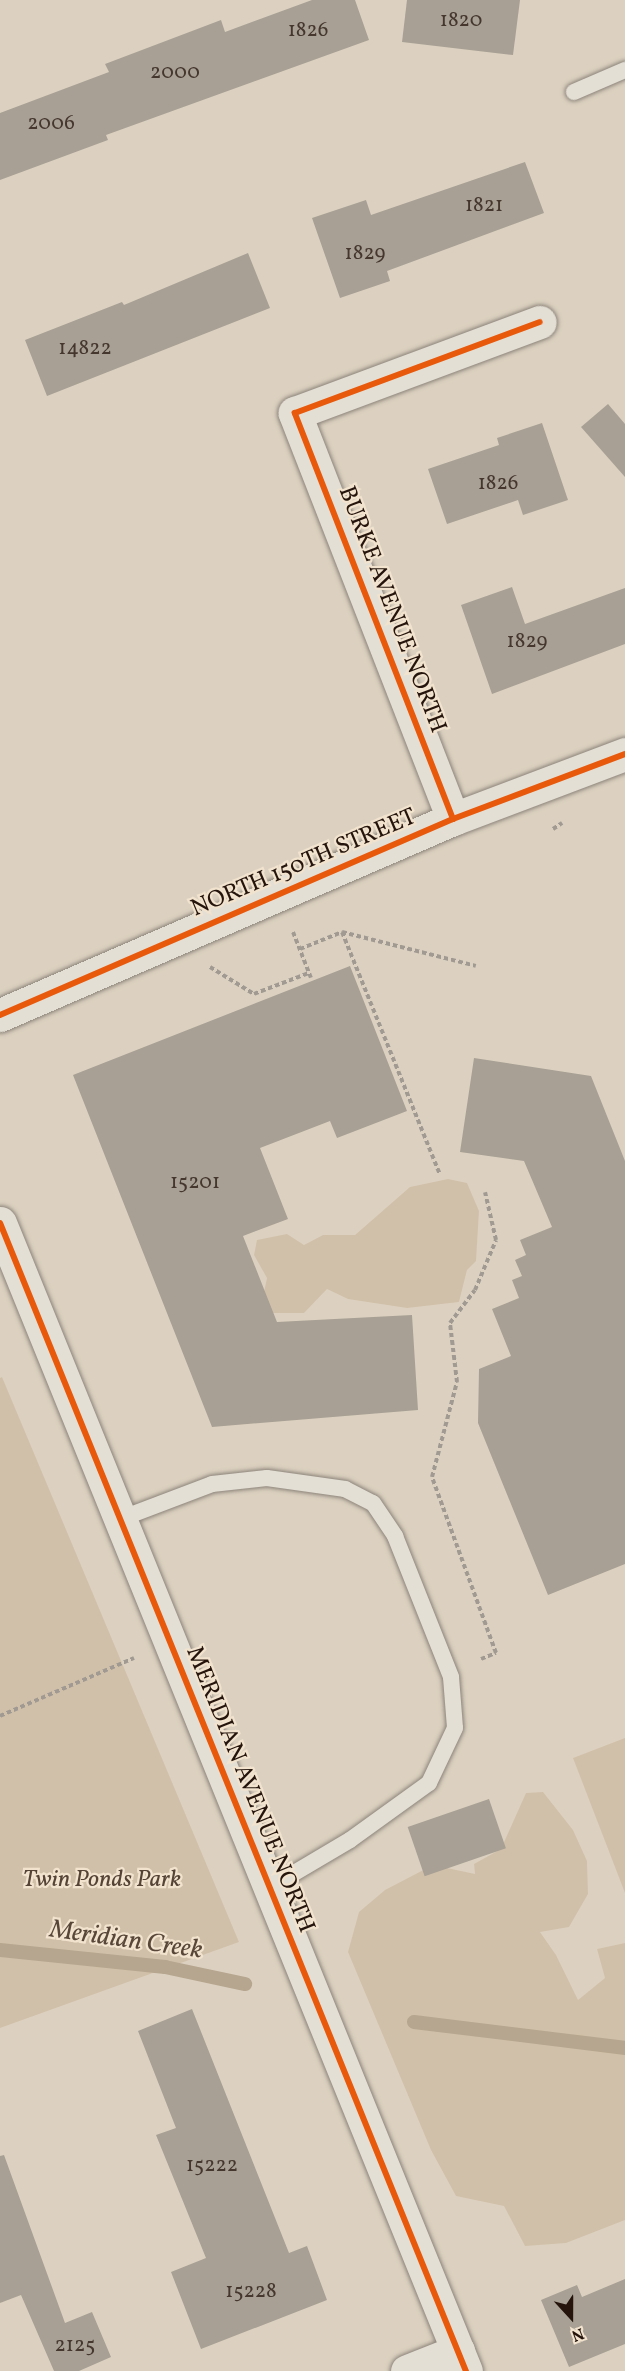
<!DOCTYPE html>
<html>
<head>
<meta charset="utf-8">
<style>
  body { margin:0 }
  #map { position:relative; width:625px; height:2371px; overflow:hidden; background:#dcd1c0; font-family:Vollkorn,serif }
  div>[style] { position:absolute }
  .green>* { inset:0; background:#d1c0a9 }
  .stream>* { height:14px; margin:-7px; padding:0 7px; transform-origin:7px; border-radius:7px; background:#b6a68f }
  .building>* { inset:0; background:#a8a094; transform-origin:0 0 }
  .path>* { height:4px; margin-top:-2px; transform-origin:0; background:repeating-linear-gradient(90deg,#a09a92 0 4.5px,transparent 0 7.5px) }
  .roads { filter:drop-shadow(0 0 2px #8c847a) drop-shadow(0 0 2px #8c847a) }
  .service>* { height:16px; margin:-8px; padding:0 8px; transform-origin:8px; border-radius:8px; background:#e4dfd5 }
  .minor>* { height:33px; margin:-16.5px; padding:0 16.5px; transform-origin:16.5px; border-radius:16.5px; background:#e4dfd5 }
  .tertiary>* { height:33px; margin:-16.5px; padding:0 16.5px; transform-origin:16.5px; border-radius:16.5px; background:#e4dfd5 }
  .cycleway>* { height:6px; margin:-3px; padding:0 3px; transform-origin:3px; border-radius:3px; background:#e8590c }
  span { translate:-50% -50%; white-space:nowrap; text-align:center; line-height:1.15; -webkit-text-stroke:4.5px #f1e3ce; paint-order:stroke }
  .number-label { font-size:21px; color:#45372e }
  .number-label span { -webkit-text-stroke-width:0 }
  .street-label { font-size:24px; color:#24140c }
  .park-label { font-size:24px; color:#554436; font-style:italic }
  .water-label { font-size:26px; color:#584738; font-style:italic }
  .north { position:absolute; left:541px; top:2287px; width:60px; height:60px; -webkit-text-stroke:4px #f1e3ce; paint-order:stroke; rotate:159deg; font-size:16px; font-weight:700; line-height:24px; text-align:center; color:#24140c }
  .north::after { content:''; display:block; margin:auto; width:21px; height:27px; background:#24140c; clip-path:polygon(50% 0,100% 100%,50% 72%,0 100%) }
</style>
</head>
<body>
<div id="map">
  <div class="green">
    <i style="clip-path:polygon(448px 1179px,467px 1183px,479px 1211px,476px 1261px,467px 1270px,459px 1302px,407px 1308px,348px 1299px,327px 1289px,304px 1313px,269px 1313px,263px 1297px,267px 1278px,254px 1255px,257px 1240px,287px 1234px,304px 1245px,323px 1235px,355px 1235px,410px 1187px)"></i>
    <i style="clip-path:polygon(2px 1377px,239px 1942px,0 2028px,0 1378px)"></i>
    <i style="clip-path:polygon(625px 1738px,625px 1893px,573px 1758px)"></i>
    <i style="clip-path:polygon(543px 1792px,573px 1830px,587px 1861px,588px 1894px,569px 1927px,540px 1932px,556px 1955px,578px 2000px,605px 1978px,597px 1949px,625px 1943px,625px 2220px,566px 2243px,525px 2246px,504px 2206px,456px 2196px,431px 2150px,348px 1952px,359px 1912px,385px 1890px,433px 1865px,475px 1874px,474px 1864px,501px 1849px,526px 1793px)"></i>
  </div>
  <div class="stream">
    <i style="left:0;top:1950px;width:166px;rotate:5.9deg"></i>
    <i style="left:165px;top:1967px;width:82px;rotate:12deg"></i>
    <i style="left:414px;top:2022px;width:213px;rotate:7deg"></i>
  </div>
  <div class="building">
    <i style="clip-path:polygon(312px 0,355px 0,369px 40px,106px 135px,108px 140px,0 180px,0 113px,109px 72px,105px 64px,221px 20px,225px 32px)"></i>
    <i style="clip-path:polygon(407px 0,520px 0,513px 55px,402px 42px)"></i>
    <i style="clip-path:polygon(525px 162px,544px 213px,387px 271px,390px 281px,340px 298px,312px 218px,366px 200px,371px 215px)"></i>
    <i style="clip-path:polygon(248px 253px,270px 308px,47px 396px,25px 340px,122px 302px,124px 305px)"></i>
    <i style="clip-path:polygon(608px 404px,625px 424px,625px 477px,581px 427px)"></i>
    <i style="clip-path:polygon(542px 423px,568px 500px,523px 515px,518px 500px,447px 524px,428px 469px,499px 445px,497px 438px)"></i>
    <i style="clip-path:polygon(512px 587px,525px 624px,625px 588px,625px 644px,492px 694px,461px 605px)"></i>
    <i style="clip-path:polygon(350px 966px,407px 1111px,337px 1138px,330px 1121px,260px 1148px,288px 1219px,243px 1236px,277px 1322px,412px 1315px,418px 1410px,212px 1427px,73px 1075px)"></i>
    <i style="clip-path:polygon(474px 1058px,591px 1076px,625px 1161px,625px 1564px,548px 1595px,478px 1423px,479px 1369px,511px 1356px,492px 1309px,519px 1298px,512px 1280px,522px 1276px,515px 1260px,526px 1255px,520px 1240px,552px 1227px,524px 1161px,460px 1152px)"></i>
    <i style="left:489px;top:1799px;width:52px;height:86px;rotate:71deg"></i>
    <i style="clip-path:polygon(192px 2009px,289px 2253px,307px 2246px,327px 2300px,201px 2349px,171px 2272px,206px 2258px,156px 2135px,176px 2128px,138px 2031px)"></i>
    <i style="clip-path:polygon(4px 2155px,65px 2323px,92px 2312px,111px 2357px,79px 2371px,54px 2371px,21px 2295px,0 2303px,0 2156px)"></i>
    <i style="clip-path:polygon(625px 2279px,625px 2344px,569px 2367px,541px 2300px,577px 2285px,582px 2297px)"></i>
  </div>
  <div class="path">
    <i style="left:553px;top:829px;width:11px;rotate:-34deg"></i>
    <i style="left:293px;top:932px;width:49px;rotate:68.6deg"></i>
    <i style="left:342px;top:932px;width:262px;rotate:68deg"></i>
    <i style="left:300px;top:949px;width:45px;rotate:-22deg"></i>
    <i style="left:342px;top:932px;width:138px;rotate:14.2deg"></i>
    <i style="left:210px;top:967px;width:52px;rotate:31.5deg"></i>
    <i style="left:254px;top:994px;width:59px;rotate:-20.9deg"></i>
    <i style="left:481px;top:1659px;width:16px;rotate:-22deg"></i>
    <i style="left:496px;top:1653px;width:187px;rotate:-110deg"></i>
    <i style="left:432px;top:1477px;width:98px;rotate:-75.3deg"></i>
    <i style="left:457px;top:1382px;width:59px;rotate:-96.8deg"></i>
    <i style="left:450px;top:1323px;width:41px;rotate:-52.9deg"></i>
    <i style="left:475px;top:1290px;width:54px;rotate:-67.2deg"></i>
    <i style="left:496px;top:1240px;width:49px;rotate:-102.9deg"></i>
    <i style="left:0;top:1716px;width:146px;rotate:-23.4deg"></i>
  </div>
  <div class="roads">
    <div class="service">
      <i style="left:574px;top:92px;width:56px;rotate:-23.3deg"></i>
      <i style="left:120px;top:1519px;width:98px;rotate:-20.8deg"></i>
      <i style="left:212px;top:1484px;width:55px;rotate:-6.2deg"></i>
      <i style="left:267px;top:1478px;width:79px;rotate:8deg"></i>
      <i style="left:345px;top:1489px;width:31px;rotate:27deg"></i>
      <i style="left:373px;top:1503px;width:40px;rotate:56deg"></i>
      <i style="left:395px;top:1536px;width:152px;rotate:68.3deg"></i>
      <i style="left:451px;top:1677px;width:51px;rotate:85.5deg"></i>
      <i style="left:455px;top:1728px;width:61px;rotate:115.3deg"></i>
      <i style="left:429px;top:1783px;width:97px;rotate:144.2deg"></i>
      <i style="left:350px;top:1840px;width:94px;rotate:149.3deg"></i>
    </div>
    <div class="minor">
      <i style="left:453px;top:819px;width:436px;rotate:-111.3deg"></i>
      <i style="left:295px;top:413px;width:261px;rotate:-20.4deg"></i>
      <i style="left:0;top:1015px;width:494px;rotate:-23.4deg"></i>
      <i style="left:453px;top:819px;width:184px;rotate:-20.7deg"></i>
      <i style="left:407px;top:2371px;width:55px;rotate:-21.4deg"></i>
    </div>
    <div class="tertiary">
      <i style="left:0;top:1223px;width:1239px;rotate:67.91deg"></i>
    </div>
  </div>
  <div class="cycleway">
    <i style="left:453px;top:819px;width:436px;rotate:-111.3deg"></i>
    <i style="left:295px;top:413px;width:261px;rotate:-20.4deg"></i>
    <i style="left:0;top:1015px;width:494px;rotate:-23.4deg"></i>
    <i style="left:453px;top:819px;width:184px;rotate:-20.7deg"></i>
    <i style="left:0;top:1223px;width:1239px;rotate:67.91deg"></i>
  </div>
  <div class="number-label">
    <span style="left:461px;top:21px">1820</span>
    <span style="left:308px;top:31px">1826</span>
    <span style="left:175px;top:73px">2000</span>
    <span style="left:51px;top:124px">2006</span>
    <span style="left:484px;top:206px">1821</span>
    <span style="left:365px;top:254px">1829</span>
    <span style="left:85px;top:349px">14822</span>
    <span style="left:498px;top:484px">1826</span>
    <span style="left:527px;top:642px">1829</span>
    <span style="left:195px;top:1183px">15201</span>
    <span style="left:212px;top:2166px">15222</span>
    <span style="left:251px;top:2292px">15228</span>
    <span style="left:75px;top:2346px">2125</span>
  </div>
  <div class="street-label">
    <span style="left:391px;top:610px;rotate:69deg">BURKE AVENUE NORTH</span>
    <span style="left:304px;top:864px;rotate:-23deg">NORTH 150TH STREET</span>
    <span style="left:249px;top:1790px;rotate:68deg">MERIDIAN AVENUE NORTH</span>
  </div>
  <div class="park-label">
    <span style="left:102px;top:1881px">Twin Ponds Park</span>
  </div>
  <div class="water-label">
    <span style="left:126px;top:1941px;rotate:8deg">Meridian Creek</span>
  </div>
  <div class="north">N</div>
</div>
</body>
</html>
